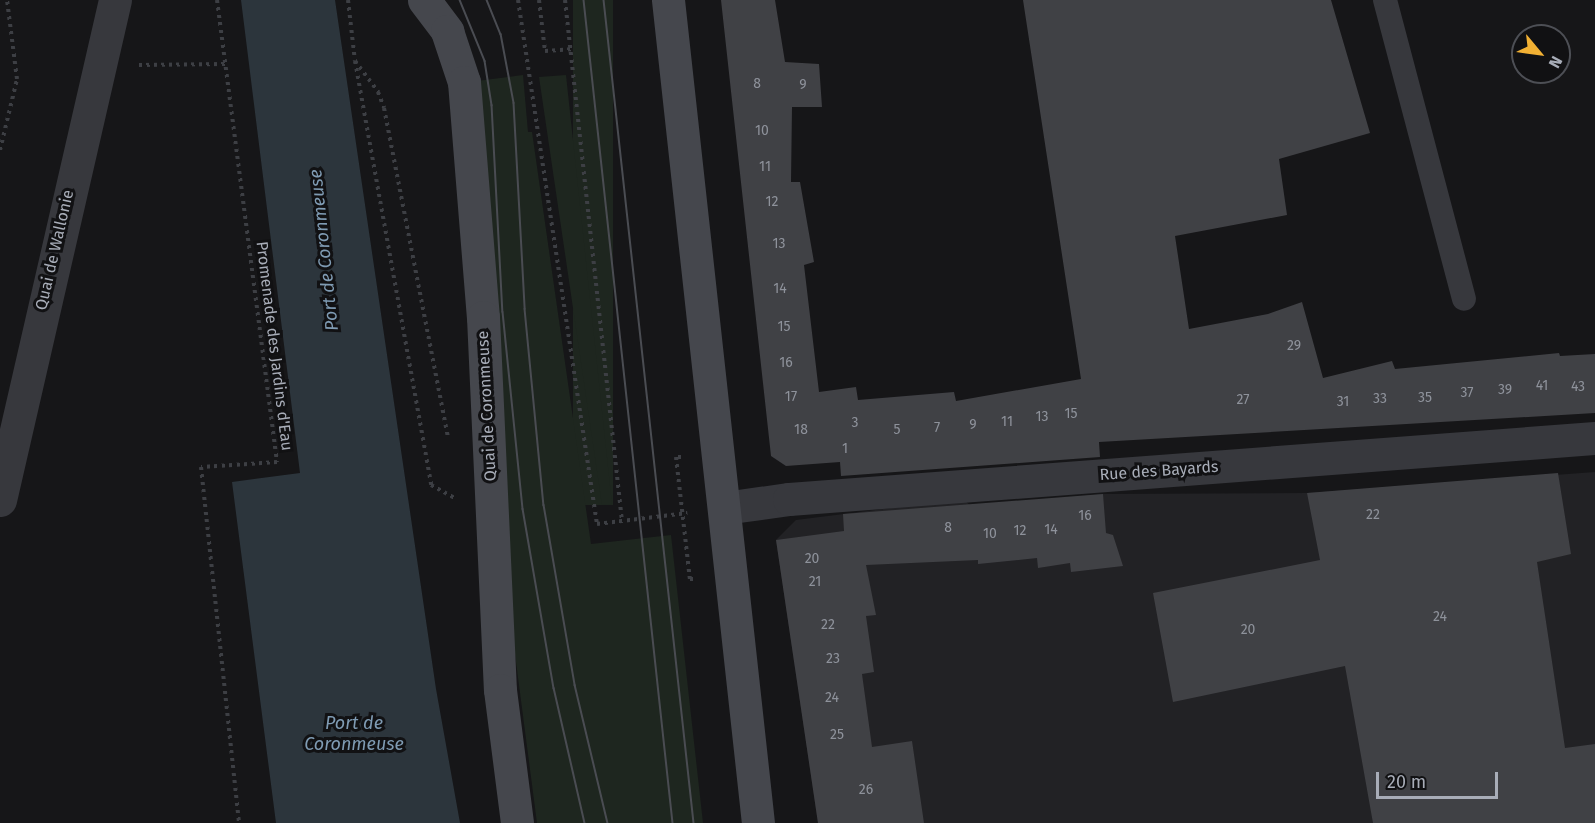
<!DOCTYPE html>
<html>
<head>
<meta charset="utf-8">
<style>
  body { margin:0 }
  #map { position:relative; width:1595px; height:823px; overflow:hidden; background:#161618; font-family:"Fira Sans",sans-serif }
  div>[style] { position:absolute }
  .built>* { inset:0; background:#222225 }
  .green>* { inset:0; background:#1e261f; transform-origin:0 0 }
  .water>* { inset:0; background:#2c353c }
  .building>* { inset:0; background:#404145 }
  .path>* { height:4px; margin-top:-2px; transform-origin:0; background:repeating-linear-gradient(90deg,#3d3f44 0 3px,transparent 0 7.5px) }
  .lane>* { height:24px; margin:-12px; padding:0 12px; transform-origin:12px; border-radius:12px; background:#37383d }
  .street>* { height:33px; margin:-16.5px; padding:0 16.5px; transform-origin:16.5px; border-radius:16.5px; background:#37383d }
  .secondary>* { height:33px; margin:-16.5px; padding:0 16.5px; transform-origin:16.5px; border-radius:16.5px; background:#45474d }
  .tram>* { height:1.5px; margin:-0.75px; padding:0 0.75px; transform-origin:0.75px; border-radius:0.75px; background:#4a4c52 }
  span { translate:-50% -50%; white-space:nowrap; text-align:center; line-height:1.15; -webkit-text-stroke:6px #111113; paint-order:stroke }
  .number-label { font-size:14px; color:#8e929b }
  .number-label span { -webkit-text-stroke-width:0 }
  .street-label { font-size:16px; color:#a8adb8 }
  .water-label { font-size:18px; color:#7f9bb3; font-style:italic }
  .north { position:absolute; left:1511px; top:24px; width:60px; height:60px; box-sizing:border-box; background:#111113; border:2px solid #4d4f55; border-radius:50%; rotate:119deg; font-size:16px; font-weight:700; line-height:24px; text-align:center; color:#a8adb8 }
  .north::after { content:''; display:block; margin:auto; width:21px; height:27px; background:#f2b134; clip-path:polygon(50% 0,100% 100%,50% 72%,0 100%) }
  .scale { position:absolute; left:1376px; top:772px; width:122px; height:27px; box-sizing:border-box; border:3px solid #a8adb8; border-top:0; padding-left:8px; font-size:18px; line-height:21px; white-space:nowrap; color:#a8adb8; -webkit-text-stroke:4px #111113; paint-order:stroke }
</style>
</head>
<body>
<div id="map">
  <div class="built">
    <i style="clip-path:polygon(1595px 472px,1595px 823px,818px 823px,776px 540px,796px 520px,963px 499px,972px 507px,1103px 494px,1307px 493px)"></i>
  </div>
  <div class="green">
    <i style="left:573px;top:0;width:40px;height:505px"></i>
    <i style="clip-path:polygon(523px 75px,528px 132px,532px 132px,591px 544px,671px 535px,703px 823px,537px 823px,513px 639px,477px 81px)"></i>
    <i style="clip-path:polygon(566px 75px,612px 504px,602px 505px,539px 77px)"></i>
  </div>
  <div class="water">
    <i style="clip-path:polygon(241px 0,335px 0,436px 689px,460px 823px,276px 823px,232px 482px,300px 473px)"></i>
  </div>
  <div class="building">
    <i style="clip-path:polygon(721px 0,775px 0,785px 62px,819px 64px,822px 107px,792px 107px,791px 182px,800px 182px,814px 262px,804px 265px,819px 392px,856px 387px,858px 400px,954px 392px,956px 401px,1081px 379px,1023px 0,1331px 0,1370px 133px,1279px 159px,1287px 215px,1175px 236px,1189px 329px,1268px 314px,1302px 302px,1323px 378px,1392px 361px,1395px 369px,1559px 353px,1560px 356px,1595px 354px,1595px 413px,1099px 442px,1100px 457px,841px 476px,840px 462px,786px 466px,771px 456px)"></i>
    <i style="clip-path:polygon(1558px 473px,1571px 554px,1537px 562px,1565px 748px,1595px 744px,1595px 823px,1373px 823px,1345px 666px,1173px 702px,1153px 593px,1320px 560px,1307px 493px)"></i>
    <i style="clip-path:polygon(1103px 494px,1106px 533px,1113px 535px,1123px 566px,1071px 572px,1070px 563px,1038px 568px,1037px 558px,978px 564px,978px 560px,866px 565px,876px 615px,866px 616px,874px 672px,862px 674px,872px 747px,912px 741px,924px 823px,818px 823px,776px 540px,844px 531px,843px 514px)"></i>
  </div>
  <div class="path">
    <i style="left:217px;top:0;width:466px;rotate:82.6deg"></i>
    <i style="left:277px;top:462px;width:76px;rotate:176.2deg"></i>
    <i style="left:201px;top:467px;width:358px;rotate:83.9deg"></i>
    <i style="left:348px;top:0;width:61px;rotate:83.5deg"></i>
    <i style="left:355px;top:61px;width:431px;rotate:79.8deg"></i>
    <i style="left:431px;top:485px;width:26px;rotate:29deg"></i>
    <i style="left:518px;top:0;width:530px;rotate:81.43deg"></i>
    <i style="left:597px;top:524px;width:91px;rotate:-7deg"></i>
    <i style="left:539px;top:0;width:51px;rotate:83.3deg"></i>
    <i style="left:545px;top:51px;width:26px;rotate:-4deg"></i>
    <i style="left:565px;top:0;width:524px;rotate:83.76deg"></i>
    <i style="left:355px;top:61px;width:39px;rotate:53deg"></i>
    <i style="left:378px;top:92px;width:17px;rotate:69deg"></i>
    <i style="left:384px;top:108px;width:336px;rotate:79deg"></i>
    <i style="left:139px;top:65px;width:86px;rotate:-0.7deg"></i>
    <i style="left:0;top:150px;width:73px;rotate:-76.5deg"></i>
    <i style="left:17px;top:79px;width:80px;rotate:-97.2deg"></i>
    <i style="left:681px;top:457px;width:5px;rotate:180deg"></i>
    <i style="left:676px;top:457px;width:123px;rotate:83.5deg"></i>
    <i style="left:690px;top:579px;width:5px"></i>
  </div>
  <div class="lane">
    <i style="left:1385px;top:0;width:309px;rotate:75.2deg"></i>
  </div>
  <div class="street">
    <i style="left:0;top:500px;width:513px;rotate:-77.05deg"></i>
    <i style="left:724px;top:508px;width:66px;rotate:-7.9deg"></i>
    <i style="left:789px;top:499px;width:808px;rotate:-4.33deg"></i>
  </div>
  <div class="secondary">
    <i style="left:424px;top:0;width:39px;rotate:53deg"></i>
    <i style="left:447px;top:31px;width:54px;rotate:71.6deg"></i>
    <i style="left:464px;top:82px;width:236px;rotate:85.4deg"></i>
    <i style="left:483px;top:317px;width:373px;rotate:87.4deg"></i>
    <i style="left:500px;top:690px;width:134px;rotate:82.7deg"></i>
    <i style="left:668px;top:0;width:828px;rotate:83.76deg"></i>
  </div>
  <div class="tram">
    <i style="left:460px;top:0;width:66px;rotate:67.7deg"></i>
    <i style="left:485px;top:61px;width:45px;rotate:81deg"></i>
    <i style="left:492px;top:105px;width:207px;rotate:87deg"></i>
    <i style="left:503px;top:312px;width:198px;rotate:84.2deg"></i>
    <i style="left:523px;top:509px;width:182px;rotate:80.2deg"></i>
    <i style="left:554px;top:688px;width:139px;rotate:77.1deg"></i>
    <i style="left:487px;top:0;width:37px;rotate:68deg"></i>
    <i style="left:501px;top:34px;width:70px;rotate:79.3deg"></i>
    <i style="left:514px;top:103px;width:206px;rotate:86.9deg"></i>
    <i style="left:525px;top:309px;width:197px;rotate:84.5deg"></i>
    <i style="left:544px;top:505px;width:183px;rotate:80.2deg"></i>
    <i style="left:575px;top:685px;width:142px;rotate:76.6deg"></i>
    <i style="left:584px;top:0;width:828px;rotate:83.83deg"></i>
    <i style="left:604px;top:0;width:828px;rotate:83.76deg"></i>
  </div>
  <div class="number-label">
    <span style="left:757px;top:84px">8</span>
    <span style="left:803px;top:85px">9</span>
    <span style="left:762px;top:131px">10</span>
    <span style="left:765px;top:167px">11</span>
    <span style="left:772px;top:202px">12</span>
    <span style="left:779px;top:244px">13</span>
    <span style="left:780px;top:289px">14</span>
    <span style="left:784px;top:327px">15</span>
    <span style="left:1294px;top:346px">29</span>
    <span style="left:786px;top:363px">16</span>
    <span style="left:1542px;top:386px">41</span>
    <span style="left:1578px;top:387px">43</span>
    <span style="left:1505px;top:390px">39</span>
    <span style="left:1467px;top:393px">37</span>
    <span style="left:791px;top:397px">17</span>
    <span style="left:1425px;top:398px">35</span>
    <span style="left:1380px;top:399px">33</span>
    <span style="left:1243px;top:400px">27</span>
    <span style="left:1343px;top:402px">31</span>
    <span style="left:1071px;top:414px">15</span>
    <span style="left:1042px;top:417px">13</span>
    <span style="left:1007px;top:422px">11</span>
    <span style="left:855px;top:423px">3</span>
    <span style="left:973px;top:425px">9</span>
    <span style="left:937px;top:428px">7</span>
    <span style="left:801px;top:430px">18</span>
    <span style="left:897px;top:430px">5</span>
    <span style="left:845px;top:449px">1</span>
    <span style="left:1373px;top:515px">22</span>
    <span style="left:1085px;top:516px">16</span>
    <span style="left:948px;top:528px">8</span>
    <span style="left:1051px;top:530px">14</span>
    <span style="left:1020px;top:531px">12</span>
    <span style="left:990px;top:534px">10</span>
    <span style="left:812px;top:559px">20</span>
    <span style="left:815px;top:582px">21</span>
    <span style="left:1440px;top:617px">24</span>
    <span style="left:828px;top:625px">22</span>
    <span style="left:1248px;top:630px">20</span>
    <span style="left:833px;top:659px">23</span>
    <span style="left:832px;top:698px">24</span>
    <span style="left:837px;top:735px">25</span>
    <span style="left:866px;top:790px">26</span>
  </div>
  <div class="street-label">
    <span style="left:55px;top:250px;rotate:-77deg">Quai de Wallonie</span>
    <span style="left:274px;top:346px;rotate:83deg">Promenade des Jardins d'Eau</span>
    <span style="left:487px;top:406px;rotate:-93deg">Quai de Coronmeuse</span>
    <span style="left:1159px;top:471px;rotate:-4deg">Rue des Bayards</span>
  </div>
  <div class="water-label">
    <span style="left:324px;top:250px;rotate:-96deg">Port de Coronmeuse</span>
    <span style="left:354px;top:734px">Port de<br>Coronmeuse</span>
  </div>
  <div class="north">N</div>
  <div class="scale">20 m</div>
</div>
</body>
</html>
